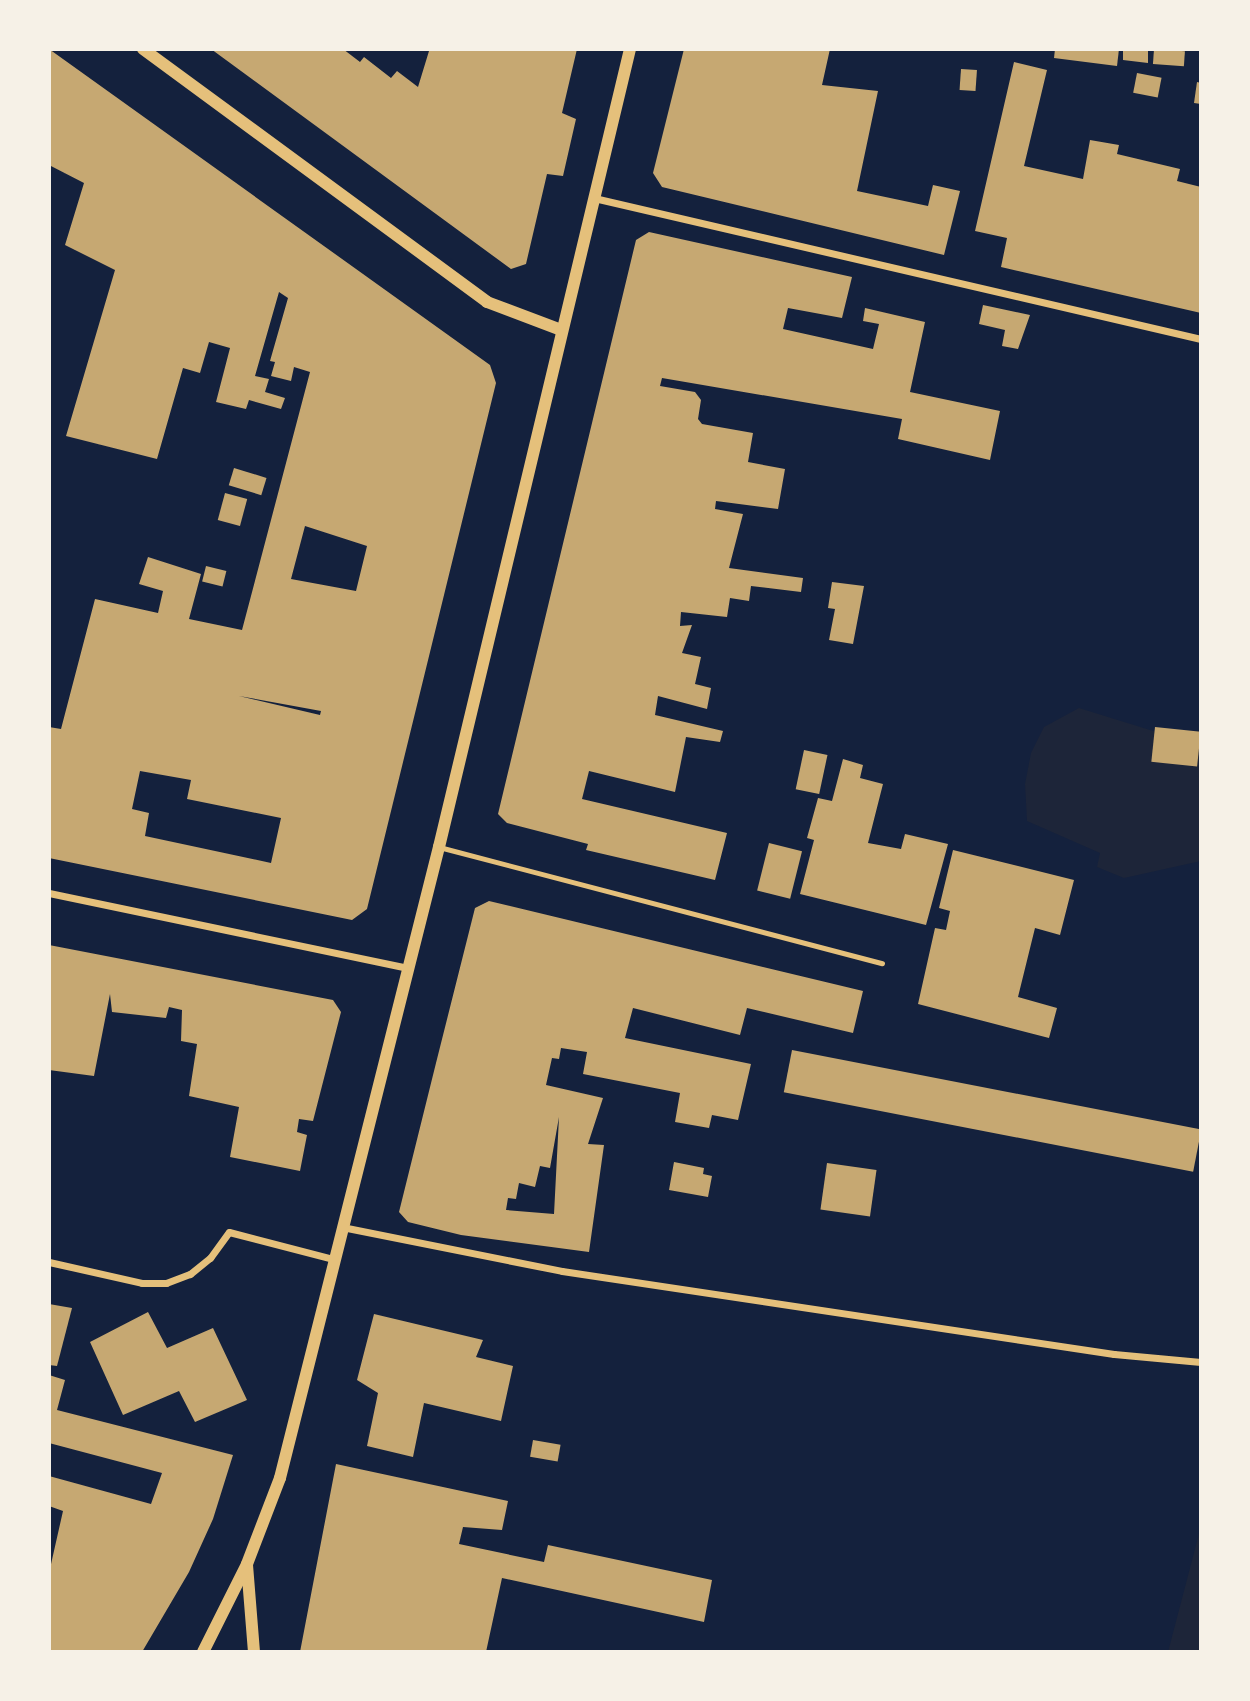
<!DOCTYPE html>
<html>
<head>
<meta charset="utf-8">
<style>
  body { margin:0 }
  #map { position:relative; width:1250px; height:1701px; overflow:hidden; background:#14213d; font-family:"Public Sans",sans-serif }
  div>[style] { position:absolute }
  .green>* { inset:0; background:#1d2539 }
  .building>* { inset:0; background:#c6a872; transform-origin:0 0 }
  .service>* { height:5px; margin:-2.5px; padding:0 2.5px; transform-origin:2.5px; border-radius:2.5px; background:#e5c07b }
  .minor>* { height:7px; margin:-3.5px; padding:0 3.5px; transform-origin:3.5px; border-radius:3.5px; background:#e5c07b }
  .tertiary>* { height:12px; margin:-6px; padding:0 6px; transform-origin:6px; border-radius:6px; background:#e5c07b }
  span { translate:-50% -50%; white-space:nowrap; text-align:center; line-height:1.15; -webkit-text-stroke:5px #f6f1e7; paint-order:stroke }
  .frame { position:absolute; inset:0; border:51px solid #f6f1e7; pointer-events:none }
</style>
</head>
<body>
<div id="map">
  <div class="green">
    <i style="clip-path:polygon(1079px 708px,1179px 739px,1201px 733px,1201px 861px,1124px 878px,1097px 867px,1100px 853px,1027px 821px,1025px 784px,1031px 753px,1044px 727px)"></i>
    <i style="clip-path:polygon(1201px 1526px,1201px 1652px,1168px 1652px)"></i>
  </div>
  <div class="building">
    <i style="clip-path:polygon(evenodd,49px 49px,490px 365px,496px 383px,367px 909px,352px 920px,49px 858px,49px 727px,61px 729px,95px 599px,158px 613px,163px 591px,139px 584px,148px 557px,201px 574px,189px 619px,242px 630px,310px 372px,294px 367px,291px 381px,271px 376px,275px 362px,270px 361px,288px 298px,279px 292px,255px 376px,269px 379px,265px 392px,285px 398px,281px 409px,249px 400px,246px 409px,216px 402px,230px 348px,209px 342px,200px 373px,183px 368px,157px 459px,66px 436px,115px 270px,65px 245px,84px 183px,49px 165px,49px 49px,305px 526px,367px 546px,356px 591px,291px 579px,305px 526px,49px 49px,239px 696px,321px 711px,320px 715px,239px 696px,49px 49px,140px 771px,191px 780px,187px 799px,281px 818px,271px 863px,145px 836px,149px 813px,132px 809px,140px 771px)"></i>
    <i style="clip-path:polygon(211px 49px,343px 49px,360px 62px,364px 57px,391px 78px,397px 71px,418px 87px,429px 51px,424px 49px,577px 49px,562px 113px,576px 119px,563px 176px,547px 174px,526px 264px,511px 269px)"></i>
    <i style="clip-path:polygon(684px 49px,830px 49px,822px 85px,878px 91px,857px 191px,928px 206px,933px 185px,960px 191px,944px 255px,662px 187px,653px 173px)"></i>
    <i style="clip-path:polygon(1055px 49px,1119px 49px,1117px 66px,1054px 58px)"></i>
    <i style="clip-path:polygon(1123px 49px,1148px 49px,1148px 63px,1123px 60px)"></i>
    <i style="left:1154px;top:49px;width:31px;height:15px;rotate:4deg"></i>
    <i style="clip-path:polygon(1014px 62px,1047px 70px,1024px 166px,1083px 179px,1090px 140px,1119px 145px,1117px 154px,1180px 169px,1177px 181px,1201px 187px,1201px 313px,1001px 267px,1007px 238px,975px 231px)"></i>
    <i style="left:961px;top:69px;width:16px;height:21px;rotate:4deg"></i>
    <i style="left:1137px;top:73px;width:25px;height:20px;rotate:11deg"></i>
    <i style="clip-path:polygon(1197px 82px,1201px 83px,1201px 104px,1194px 103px)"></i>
    <i style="clip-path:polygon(649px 232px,852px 277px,842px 318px,788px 308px,783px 329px,873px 349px,879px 324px,863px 321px,865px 308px,925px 322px,910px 392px,1000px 411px,990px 460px,898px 439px,902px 419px,662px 378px,660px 386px,695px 392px,701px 400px,698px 419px,702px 424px,753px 433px,748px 462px,785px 469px,778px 509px,716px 501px,715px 509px,743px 514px,729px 568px,803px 578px,801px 592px,751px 586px,749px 601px,730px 598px,727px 617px,681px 612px,680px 626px,692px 625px,682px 653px,701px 657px,695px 684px,711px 688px,707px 709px,658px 696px,655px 715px,723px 731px,720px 742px,686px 737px,675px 792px,589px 771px,582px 799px,727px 833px,715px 880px,586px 850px,588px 844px,507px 823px,498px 814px,636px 240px)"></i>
    <i style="clip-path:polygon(983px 305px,1030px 315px,1018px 349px,1002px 346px,1005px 330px,979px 324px)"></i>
    <i style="left:234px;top:468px;width:34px;height:18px;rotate:17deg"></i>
    <i style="left:225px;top:493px;width:23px;height:28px;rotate:15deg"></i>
    <i style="left:206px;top:566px;width:21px;height:16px;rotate:14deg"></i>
    <i style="clip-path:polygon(832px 582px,864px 586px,853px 644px,829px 640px,835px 609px,828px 608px)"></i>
    <i style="left:1155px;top:727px;width:46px;height:35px;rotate:6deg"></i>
    <i style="left:804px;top:750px;width:24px;height:40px;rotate:12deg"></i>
    <i style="clip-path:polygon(843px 759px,863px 765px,860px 778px,883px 784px,868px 843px,901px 849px,905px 834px,948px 844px,926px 925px,800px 894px,814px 840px,807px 838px,818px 798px,832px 801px)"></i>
    <i style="left:769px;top:843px;width:34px;height:49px;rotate:14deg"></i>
    <i style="clip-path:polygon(953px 850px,1074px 880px,1060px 935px,1035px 928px,1018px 997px,1057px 1008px,1049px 1038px,918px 1004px,935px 928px,946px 930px,950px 911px,939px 908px)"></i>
    <i style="clip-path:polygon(evenodd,489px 901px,863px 991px,853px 1033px,747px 1008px,740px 1035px,633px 1008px,625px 1038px,751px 1064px,738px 1120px,712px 1115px,709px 1128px,675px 1122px,680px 1093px,583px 1074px,587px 1052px,561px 1048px,559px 1059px,552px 1058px,546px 1085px,603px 1098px,588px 1144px,604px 1145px,589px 1252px,461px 1235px,408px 1222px,399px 1212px,436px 1063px,475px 908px,489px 901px,559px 1117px,554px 1214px,506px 1210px,508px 1198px,516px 1199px,519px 1183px,535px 1187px,540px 1166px,550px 1168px,559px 1117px)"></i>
    <i style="clip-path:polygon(49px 945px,333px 1000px,341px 1012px,313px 1121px,299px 1119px,297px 1132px,307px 1135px,300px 1171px,230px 1157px,239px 1107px,189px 1096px,197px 1044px,181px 1041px,182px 1010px,169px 1007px,166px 1018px,112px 1012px,110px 994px,94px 1076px,49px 1070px)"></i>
    <i style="left:792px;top:1050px;width:417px;height:43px;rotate:11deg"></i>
    <i style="clip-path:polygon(674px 1162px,704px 1168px,703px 1174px,712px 1176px,708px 1197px,669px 1190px)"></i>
    <i style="left:827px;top:1163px;width:50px;height:47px;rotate:8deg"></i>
    <i style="clip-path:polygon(49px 1304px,72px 1308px,57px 1366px,49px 1365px)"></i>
    <i style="clip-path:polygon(148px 1312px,167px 1348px,213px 1328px,247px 1400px,195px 1422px,179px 1391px,123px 1415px,90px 1342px)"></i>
    <i style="clip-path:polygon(374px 1314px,483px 1340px,476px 1357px,513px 1366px,501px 1421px,424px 1403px,413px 1457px,367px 1446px,378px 1393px,357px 1380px)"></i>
    <i style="clip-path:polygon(49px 1375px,65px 1380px,57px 1410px,233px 1455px,213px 1519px,189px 1572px,142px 1652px,49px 1652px,49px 1573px,63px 1511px,49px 1506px,49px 1476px,151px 1504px,162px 1473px,49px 1443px)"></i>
    <i style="left:533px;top:1440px;width:28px;height:17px;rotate:10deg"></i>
    <i style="clip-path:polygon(336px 1464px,508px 1501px,502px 1530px,463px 1527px,459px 1544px,544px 1562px,548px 1545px,712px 1580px,704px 1622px,502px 1578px,486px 1652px,300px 1652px)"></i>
  </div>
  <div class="service">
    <i style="left:439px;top:847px;width:458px;rotate:14.7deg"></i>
  </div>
  <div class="minor">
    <i style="left:594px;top:198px;width:623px;rotate:13.08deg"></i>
    <i style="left:49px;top:893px;width:368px;rotate:11.8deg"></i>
    <i style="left:342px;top:1227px;width:224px;rotate:11.3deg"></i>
    <i style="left:562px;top:1271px;width:558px;rotate:8.55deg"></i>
    <i style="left:1114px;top:1354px;width:87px;rotate:5.3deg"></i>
    <i style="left:49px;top:1262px;width:95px;rotate:12.7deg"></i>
    <i style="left:142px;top:1283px;width:24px"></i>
    <i style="left:166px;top:1283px;width:26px;rotate:-21deg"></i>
    <i style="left:190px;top:1274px;width:26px;rotate:-39deg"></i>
    <i style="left:210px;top:1258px;width:32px;rotate:-54deg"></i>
    <i style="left:229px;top:1232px;width:107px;rotate:14.6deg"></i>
  </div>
  <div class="tertiary">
    <i style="left:143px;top:49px;width:427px;rotate:36.3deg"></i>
    <i style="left:487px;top:302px;width:79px;rotate:20.7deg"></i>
    <i style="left:247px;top:1565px;width:87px;rotate:85.4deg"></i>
    <i style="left:203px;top:1652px;width:98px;rotate:-63.4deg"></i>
    <i style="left:247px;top:1564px;width:92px;rotate:-69deg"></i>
    <i style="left:280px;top:1478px;width:651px;rotate:-75.86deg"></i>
    <i style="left:439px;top:847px;width:821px;rotate:-76.54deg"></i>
  </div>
  <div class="frame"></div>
</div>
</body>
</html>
